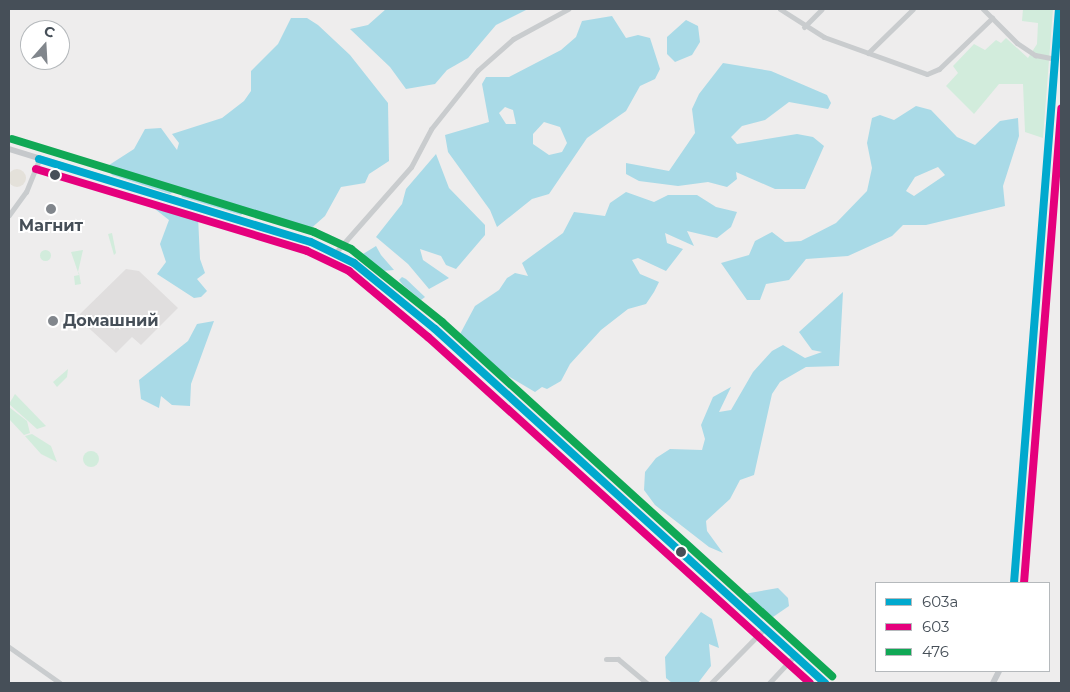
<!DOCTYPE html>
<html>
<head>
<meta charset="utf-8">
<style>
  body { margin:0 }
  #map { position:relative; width:1070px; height:692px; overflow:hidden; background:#eeeded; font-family:Montserrat,sans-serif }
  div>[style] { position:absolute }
  .commercial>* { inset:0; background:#e4e1da }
  .round { border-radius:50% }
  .education>* { inset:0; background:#e0dede }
  .green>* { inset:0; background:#d2ecdc }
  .water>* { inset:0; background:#a9dae7 }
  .minor>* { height:5px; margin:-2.5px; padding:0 2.5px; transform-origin:2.5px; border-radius:2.5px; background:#c9ccce }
  .major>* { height:6px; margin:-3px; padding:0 3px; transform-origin:3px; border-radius:3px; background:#c5c8cb }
  .bus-1>* { height:8px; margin:-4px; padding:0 4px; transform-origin:4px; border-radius:4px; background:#00a9ce }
  .bus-2>* { height:8px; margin:-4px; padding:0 4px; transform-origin:4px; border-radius:4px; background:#e5007d }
  .bus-3>* { height:8px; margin:-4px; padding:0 4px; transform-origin:4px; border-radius:4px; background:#10a855 }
  .dots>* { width:14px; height:14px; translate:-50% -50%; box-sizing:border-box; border:2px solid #fff; border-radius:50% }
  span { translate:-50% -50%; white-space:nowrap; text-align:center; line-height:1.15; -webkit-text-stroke:4px #fff; paint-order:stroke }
  .poi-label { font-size:16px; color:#464f58; font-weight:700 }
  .left { translate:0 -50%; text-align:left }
  .frame { position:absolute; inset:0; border:10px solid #464f58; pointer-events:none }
  .legend { position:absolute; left:875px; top:582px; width:175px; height:90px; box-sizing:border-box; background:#fff; border:1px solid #b5b9bc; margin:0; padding:6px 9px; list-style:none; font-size:15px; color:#464f58 }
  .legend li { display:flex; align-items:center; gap:10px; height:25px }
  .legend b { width:25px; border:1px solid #b5b9bc }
  .north { position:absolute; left:20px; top:20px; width:50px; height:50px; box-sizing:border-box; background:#fff; border:1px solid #b5b9bc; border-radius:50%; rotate:19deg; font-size:14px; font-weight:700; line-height:20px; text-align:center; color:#464f58 }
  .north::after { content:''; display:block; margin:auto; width:18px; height:22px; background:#81868c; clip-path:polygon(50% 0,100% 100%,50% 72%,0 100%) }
</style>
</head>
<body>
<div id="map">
  <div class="commercial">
    <i class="round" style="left:8px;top:169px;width:18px;height:18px"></i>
  </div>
  <div class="education">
    <i style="clip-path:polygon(126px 269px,139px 271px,178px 308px,141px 345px,132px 337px,116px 353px,80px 320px,80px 314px)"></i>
  </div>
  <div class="green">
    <i style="clip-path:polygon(1023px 9px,1053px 9px,1043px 138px,1025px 132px,1023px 84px,999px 84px,974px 114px,946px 86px,958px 73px,953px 66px,974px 44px,985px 50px,996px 40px,1001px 43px,1006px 38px,1028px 58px,1037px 44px,1038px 23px,1022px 21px)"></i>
    <i style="clip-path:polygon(112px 233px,116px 253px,114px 255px,108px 234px)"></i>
    <i class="round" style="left:39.5px;top:249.5px;width:11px;height:11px"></i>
    <i style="clip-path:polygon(83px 250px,78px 272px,79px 273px,81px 284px,75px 285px,74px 276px,79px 275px,71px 252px)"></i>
    <i style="clip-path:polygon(68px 369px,67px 377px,57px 387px,53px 382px)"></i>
    <i style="clip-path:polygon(15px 394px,46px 426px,37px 429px,9px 404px)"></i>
    <i style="clip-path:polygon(9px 407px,27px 421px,30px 433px,24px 435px,9px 419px)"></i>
    <i style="clip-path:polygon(32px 434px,51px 446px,57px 462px,41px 454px,25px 436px)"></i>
    <i class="round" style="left:83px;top:451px;width:16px;height:16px"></i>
  </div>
  <div class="water">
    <i style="clip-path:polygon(386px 9px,528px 9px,496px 25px,468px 58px,447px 70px,435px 84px,406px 89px,390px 67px,350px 29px,368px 25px)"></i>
    <i style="clip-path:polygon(evenodd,612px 16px,626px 38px,638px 35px,650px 38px,660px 69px,655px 79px,640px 86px,626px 111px,587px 138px,549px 194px,532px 199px,497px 227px,490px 210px,448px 152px,445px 135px,489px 122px,482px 84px,486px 77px,509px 77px,561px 50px,576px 37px,582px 21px,612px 16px,505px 107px,513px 110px,516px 124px,506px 124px,499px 113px,505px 107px,612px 16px,544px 122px,560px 127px,567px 143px,562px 152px,549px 155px,533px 144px,533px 134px,544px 122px)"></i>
    <i style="clip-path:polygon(291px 18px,307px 18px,318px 25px,350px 55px,388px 103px,389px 161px,369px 174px,365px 183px,341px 187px,325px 216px,308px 231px,254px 217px,249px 209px,241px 215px,182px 197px,179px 188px,170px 194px,112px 175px,106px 167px,134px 149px,145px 129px,161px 128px,177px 150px,179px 143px,172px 134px,222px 118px,244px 101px,251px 91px,251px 71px,278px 44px)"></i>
    <i style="clip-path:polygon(686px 20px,698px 26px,700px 42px,692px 55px,675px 62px,667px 54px,667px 37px)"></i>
    <i style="clip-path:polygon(723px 63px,771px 71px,827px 95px,831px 103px,828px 109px,789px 102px,765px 120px,742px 126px,731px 137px,737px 144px,797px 134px,813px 137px,824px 146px,805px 189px,775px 189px,736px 172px,737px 179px,727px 187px,708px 182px,678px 186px,639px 181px,626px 174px,626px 163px,669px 171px,695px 133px,692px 109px,699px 94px)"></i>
    <i style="clip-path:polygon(evenodd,916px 106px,931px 110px,957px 137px,975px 145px,1000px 121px,1018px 118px,1019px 136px,1003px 186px,1005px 206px,926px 225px,903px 225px,892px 236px,848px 256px,806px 259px,789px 280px,766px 284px,760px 300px,747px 300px,721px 263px,749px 255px,755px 241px,772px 232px,785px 242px,801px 241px,836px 223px,867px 191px,872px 168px,867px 143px,872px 118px,880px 115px,894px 120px,916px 106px,938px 167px,945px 175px,914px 196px,906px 191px,915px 177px,938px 167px)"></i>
    <i style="clip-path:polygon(436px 154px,449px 188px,485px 225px,485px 235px,456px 269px,446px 265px,441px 256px,420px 249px,423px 260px,449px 278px,429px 289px,408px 264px,376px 237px,402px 204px,406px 189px)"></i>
    <i style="clip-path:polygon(626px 192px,654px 202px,668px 195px,697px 195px,716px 207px,737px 212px,731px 227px,717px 238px,687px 231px,694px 246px,665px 233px,667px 243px,683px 249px,666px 271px,638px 258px,632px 260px,640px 274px,659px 282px,654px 292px,646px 304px,628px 309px,601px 330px,570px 364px,561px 381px,547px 389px,542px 387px,535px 392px,501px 372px,459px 336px,475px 306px,499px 290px,507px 278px,515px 273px,528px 276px,522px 263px,563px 233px,574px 212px,605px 216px,610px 203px)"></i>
    <i style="clip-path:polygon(148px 199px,198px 216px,200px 259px,205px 273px,197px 279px,207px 291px,201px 297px,194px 298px,157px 274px,166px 262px,160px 244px,169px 220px,146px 202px)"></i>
    <i style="clip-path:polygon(376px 246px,381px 255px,394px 270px,382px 271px,363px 254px)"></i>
    <i style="clip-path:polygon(402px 277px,406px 279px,425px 297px,421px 300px,403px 285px,399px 280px)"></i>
    <i style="clip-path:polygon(843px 292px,839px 366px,806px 367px,780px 382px,772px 394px,754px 475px,740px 480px,730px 499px,706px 521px,707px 531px,723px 553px,709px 547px,655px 505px,644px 490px,645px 472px,656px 458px,670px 449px,702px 450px,705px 439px,701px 425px,713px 397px,731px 387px,719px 412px,731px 410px,753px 372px,772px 351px,783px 345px,805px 358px,822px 352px,812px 350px,799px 332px)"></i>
    <i style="clip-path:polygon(214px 321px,191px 384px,190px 406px,172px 405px,161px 396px,159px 408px,141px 399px,139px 380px,188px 341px,197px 324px)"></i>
    <i style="clip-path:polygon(778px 588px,788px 598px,789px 606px,773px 617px,746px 601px,744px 594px)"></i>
    <i style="clip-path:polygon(701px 612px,712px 619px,719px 648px,709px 644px,711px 666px,698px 683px,672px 683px,666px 678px,665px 657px)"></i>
  </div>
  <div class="minor">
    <i style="left:780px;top:9px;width:52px;rotate:32.5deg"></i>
    <i style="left:824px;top:37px;width:109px;rotate:19.8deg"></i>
    <i style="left:927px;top:74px;width:13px;rotate:-23deg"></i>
    <i style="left:939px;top:69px;width:74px;rotate:-43.9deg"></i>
    <i style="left:983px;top:9px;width:48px;rotate:45deg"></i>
    <i style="left:1017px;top:43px;width:22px;rotate:34deg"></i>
    <i style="left:1035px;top:55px;width:20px;rotate:11deg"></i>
    <i style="left:804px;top:27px;width:25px;rotate:-45deg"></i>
    <i style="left:868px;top:53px;width:63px;rotate:-44.4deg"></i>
    <i style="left:9px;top:215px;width:29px;rotate:-54deg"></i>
    <i style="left:26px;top:192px;width:35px;rotate:-68deg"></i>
    <i style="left:336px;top:252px;width:113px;rotate:-48.6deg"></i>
    <i style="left:411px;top:167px;width:43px;rotate:-62.2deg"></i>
    <i style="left:431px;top:129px;width:75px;rotate:-51.5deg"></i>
    <i style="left:478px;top:70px;width:47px;rotate:-41.5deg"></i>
    <i style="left:513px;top:39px;width:63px;rotate:-28.6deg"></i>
    <i style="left:9px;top:647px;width:62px;rotate:35.2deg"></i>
    <i style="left:606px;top:659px;width:12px"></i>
    <i style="left:618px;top:659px;width:38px;rotate:40deg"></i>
    <i style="left:711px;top:683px;width:77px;rotate:-45.5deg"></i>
    <i style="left:769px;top:683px;width:38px;rotate:-47deg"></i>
  </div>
  <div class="major">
    <i style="left:9px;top:149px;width:316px;rotate:17.1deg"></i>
    <i style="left:311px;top:242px;width:38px;rotate:25deg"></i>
    <i style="left:346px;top:258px;width:114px;rotate:38.6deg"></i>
    <i style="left:435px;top:329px;width:527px;rotate:42.23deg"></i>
    <i style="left:1014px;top:583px;width:576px;rotate:-85.52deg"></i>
    <i style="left:993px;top:683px;width:13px;rotate:-63deg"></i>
  </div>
  <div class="bus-1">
    <i style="left:39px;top:159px;width:284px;rotate:17deg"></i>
    <i style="left:311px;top:242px;width:48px;rotate:26deg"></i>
    <i style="left:354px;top:263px;width:104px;rotate:39.2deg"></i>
    <i style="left:435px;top:329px;width:527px;rotate:42.23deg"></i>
    <i style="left:1014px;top:583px;width:576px;rotate:-85.52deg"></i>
  </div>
  <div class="bus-2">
    <i style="left:36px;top:169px;width:283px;rotate:16.8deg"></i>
    <i style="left:307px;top:251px;width:47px;rotate:25.5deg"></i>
    <i style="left:349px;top:271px;width:103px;rotate:39.9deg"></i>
    <i style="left:428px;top:337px;width:515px;rotate:42.17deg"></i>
    <i style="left:1024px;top:583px;width:476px;rotate:-85.5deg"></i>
  </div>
  <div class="bus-3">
    <i style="left:12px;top:139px;width:316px;rotate:17.1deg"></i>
    <i style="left:314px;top:232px;width:41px;rotate:24.7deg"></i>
    <i style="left:351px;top:249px;width:117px;rotate:38.7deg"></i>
    <i style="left:442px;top:322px;width:527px;rotate:42.23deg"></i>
  </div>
  <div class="dots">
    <i style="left:55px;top:175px;background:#464f58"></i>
    <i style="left:51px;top:209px;background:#81868c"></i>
    <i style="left:53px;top:321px;background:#81868c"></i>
    <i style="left:681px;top:552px;background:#464f58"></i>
  </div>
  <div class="poi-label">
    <span style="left:51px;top:226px">Магнит</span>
    <span class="left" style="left:63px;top:321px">Домашний</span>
  </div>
  <div class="frame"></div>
  <ul class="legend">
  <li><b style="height:6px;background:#00a9ce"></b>603а</li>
  <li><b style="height:6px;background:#e5007d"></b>603</li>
  <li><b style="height:6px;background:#10a855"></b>476</li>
  </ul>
  <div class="north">С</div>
</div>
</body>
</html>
